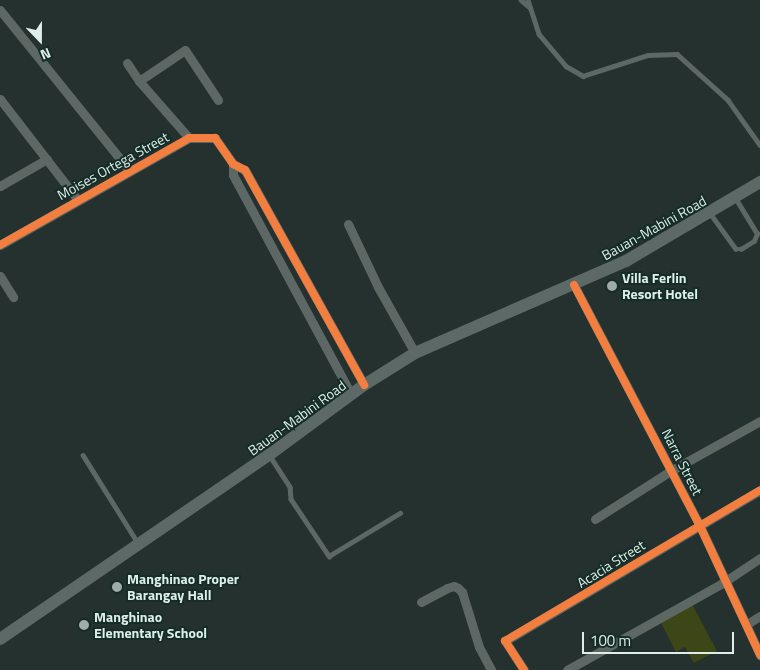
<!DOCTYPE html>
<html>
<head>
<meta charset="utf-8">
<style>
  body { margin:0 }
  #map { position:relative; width:760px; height:670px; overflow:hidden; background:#25312e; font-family:"Titillium Web",sans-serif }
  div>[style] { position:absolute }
  .green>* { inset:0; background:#3c4616 }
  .service>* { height:4.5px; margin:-2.25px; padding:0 2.25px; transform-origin:2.25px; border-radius:2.25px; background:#5d6865 }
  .minor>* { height:9px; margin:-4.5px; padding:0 4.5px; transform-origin:4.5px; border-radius:4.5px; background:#5d6865 }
  .secondary>* { height:12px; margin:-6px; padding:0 6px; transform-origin:6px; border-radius:6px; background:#5c6967 }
  .cycleway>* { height:8px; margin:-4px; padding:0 4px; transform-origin:4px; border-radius:4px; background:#f27e40 }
  .dots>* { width:14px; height:14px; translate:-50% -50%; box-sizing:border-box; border:2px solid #152d27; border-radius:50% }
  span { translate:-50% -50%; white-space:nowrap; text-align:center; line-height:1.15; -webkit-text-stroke:4px #152d27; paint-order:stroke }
  .street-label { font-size:14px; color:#e0eeea }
  .poi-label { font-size:14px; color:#e0eeea; font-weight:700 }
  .left { translate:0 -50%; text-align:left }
  .north { position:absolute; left:15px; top:15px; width:50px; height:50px; -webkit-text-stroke:4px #152d27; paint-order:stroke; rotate:158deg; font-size:14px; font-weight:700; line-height:20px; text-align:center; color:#e0eeea }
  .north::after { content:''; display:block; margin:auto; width:18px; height:22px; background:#e0eeea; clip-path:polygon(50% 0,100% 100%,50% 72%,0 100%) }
  .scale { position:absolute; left:582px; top:632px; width:152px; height:22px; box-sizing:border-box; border:2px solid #e0eeea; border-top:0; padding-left:6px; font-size:15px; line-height:18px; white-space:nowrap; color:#e0eeea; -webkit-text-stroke:4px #152d27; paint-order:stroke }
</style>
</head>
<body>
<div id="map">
  <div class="green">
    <i style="clip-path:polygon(692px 604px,717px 651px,694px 663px,685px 647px,676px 652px,660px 621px)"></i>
  </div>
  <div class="service">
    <i style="left:521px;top:0;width:11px;rotate:41deg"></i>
    <i style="left:528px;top:0;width:36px;rotate:72deg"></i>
    <i style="left:539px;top:34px;width:42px;rotate:49.8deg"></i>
    <i style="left:566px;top:66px;width:20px;rotate:30deg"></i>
    <i style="left:583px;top:76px;width:68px;rotate:-17.9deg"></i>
    <i style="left:648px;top:55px;width:29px;rotate:-2deg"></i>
    <i style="left:677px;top:54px;width:69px;rotate:42deg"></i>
    <i style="left:728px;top:100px;width:55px;rotate:54.6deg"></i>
    <i style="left:710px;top:213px;width:44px;rotate:54.2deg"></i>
    <i style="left:736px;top:249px;width:5px"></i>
    <i style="left:741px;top:249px;width:15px;rotate:-32deg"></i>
    <i style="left:754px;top:241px;width:8px;rotate:-67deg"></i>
    <i style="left:757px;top:234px;width:42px;rotate:-121.4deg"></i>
    <i style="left:83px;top:455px;width:104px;rotate:58deg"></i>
    <i style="left:270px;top:456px;width:37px;rotate:57deg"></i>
    <i style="left:290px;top:487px;width:12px;rotate:85deg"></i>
    <i style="left:291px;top:499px;width:69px;rotate:56.3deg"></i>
    <i style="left:329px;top:556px;width:83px;rotate:-31.2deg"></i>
  </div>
  <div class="minor">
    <i style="left:0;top:10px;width:206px;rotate:51.1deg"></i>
    <i style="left:127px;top:63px;width:22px;rotate:56deg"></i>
    <i style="left:139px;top:81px;width:76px;rotate:48.7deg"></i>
    <i style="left:139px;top:81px;width:55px;rotate:-34deg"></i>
    <i style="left:185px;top:50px;width:60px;rotate:56.6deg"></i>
    <i style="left:0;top:99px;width:126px;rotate:52.4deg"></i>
    <i style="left:233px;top:164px;width:11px;rotate:90deg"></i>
    <i style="left:233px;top:175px;width:249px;rotate:61.7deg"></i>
    <i style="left:0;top:186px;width:54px;rotate:-29.9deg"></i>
    <i style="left:348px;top:224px;width:70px;rotate:64.5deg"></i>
    <i style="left:378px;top:287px;width:76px;rotate:60.7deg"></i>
    <i style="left:0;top:245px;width:217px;rotate:-29.5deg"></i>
    <i style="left:189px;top:138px;width:26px"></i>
    <i style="left:215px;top:138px;width:32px;rotate:55deg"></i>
    <i style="left:233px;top:164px;width:13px;rotate:27deg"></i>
    <i style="left:245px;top:170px;width:246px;rotate:61deg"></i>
    <i style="left:0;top:276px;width:25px;rotate:58deg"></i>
    <i style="left:574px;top:285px;width:270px;rotate:62.4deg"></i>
    <i style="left:699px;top:524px;width:145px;rotate:65deg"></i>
    <i style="left:595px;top:519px;width:91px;rotate:-32.5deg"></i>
    <i style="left:672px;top:470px;width:101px;rotate:-29.1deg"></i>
    <i style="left:421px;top:602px;width:30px;rotate:-28deg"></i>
    <i style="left:447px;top:588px;width:7px;rotate:-16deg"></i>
    <i style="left:454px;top:586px;width:4px;rotate:27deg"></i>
    <i style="left:458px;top:588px;width:6px;rotate:45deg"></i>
    <i style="left:462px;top:592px;width:58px;rotate:72.8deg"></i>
    <i style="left:479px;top:647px;width:26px;rotate:62deg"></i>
    <i style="left:747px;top:624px;width:15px;rotate:-32deg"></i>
    <i style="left:524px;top:670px;width:35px;rotate:-123deg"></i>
    <i style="left:505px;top:641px;width:296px;rotate:-30.6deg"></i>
    <i style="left:567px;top:670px;width:176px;rotate:-29.2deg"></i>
    <i style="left:721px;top:584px;width:47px;rotate:-33.7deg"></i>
  </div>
  <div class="secondary">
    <i style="left:0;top:639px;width:326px;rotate:-34.4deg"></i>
    <i style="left:269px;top:455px;width:118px;rotate:-36.4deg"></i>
    <i style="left:364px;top:385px;width:60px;rotate:-32.1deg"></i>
    <i style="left:415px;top:353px;width:230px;rotate:-23.6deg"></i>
    <i style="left:626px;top:261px;width:156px;rotate:-30.5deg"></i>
  </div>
  <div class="cycleway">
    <i style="left:0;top:245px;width:217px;rotate:-29.5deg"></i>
    <i style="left:189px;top:138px;width:26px"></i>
    <i style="left:215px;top:138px;width:32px;rotate:55deg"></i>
    <i style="left:233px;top:164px;width:13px;rotate:27deg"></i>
    <i style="left:245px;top:170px;width:246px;rotate:61deg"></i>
    <i style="left:574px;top:285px;width:270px;rotate:62.4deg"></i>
    <i style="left:699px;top:524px;width:145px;rotate:65deg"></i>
    <i style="left:524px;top:670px;width:35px;rotate:-123deg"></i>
    <i style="left:505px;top:641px;width:296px;rotate:-30.6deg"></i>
  </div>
  <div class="dots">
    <i style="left:612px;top:286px;background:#9faca8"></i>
    <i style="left:117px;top:587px;background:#9faca8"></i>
    <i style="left:84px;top:625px;background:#9faca8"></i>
  </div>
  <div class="street-label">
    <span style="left:113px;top:166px;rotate:-29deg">Moises Ortega Street</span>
    <span style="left:654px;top:228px;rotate:-29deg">Bauan-Mabini Road</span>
    <span style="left:297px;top:418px;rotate:-36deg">Bauan-Mabini Road</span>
    <span style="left:682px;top:462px;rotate:63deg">Narra Street</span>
    <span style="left:611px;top:564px;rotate:-32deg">Acacia Street</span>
  </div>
  <div class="poi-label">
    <span class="left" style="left:622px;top:286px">Villa Ferlin<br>Resort Hotel</span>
    <span class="left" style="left:127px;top:587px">Manghinao Proper<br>Barangay Hall</span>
    <span class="left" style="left:94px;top:625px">Manghinao<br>Elementary School</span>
  </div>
  <div class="north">N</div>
  <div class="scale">100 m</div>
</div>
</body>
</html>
